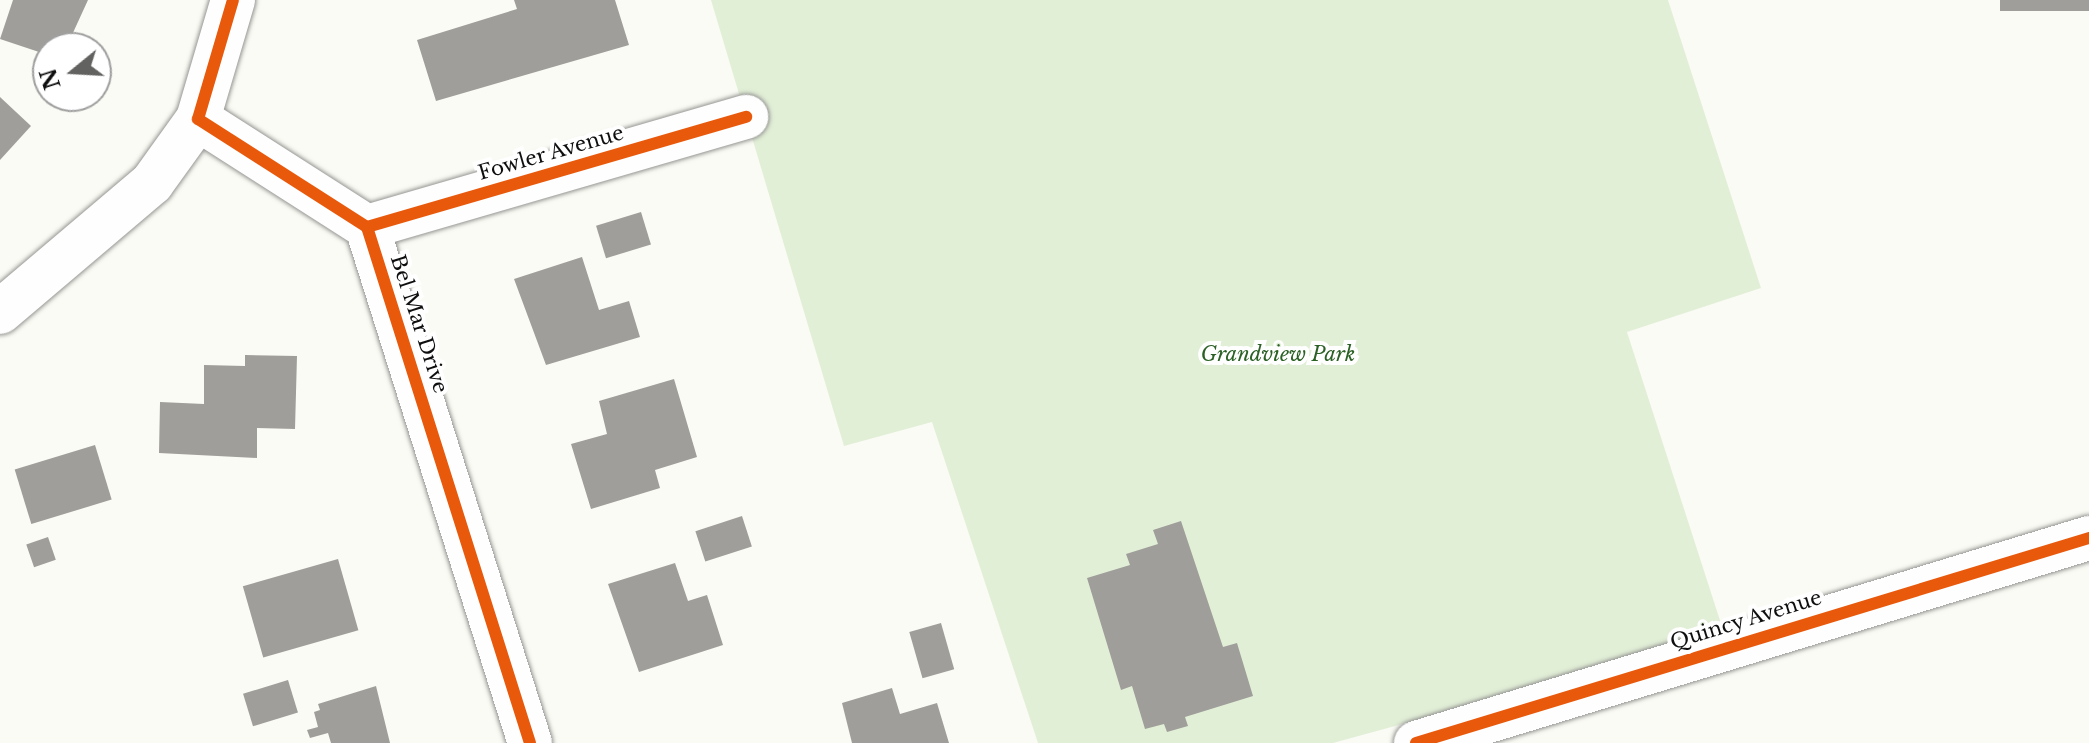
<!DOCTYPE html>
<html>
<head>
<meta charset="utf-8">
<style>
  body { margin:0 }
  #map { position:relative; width:2089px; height:743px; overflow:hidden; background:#fbfbf5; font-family:"Libre Baskerville",serif }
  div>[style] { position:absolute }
  .green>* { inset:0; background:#e2efd7 }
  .building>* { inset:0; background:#9f9e9a; transform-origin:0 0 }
  .roads { filter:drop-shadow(0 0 2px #959593) drop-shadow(0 0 2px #959593) }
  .minor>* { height:44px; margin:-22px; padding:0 22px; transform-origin:22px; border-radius:22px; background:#fefefe }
  .tertiary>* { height:44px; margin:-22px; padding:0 22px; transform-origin:22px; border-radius:22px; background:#fefefe }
  .cycleway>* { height:12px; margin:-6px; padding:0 6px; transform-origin:6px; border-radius:6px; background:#e8590c }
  span { translate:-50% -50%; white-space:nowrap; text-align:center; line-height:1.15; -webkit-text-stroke:8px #fff; paint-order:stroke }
  .street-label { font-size:20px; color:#0f0f0f }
  .park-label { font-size:20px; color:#2b6125; font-style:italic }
  .north { position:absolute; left:32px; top:32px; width:80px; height:80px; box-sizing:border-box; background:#fff; border:2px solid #9f9f9f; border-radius:50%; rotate:252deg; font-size:22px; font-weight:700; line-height:32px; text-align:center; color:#0f0f0f }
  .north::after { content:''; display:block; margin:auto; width:28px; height:36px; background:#626260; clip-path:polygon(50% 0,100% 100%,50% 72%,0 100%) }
</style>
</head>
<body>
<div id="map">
  <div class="green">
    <i style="clip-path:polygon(711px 0,1668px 0,1761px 288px,1627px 332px,1725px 636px,1333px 743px,1038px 743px,932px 422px,844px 446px)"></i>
  </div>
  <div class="building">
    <i style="clip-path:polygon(13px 0,88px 0,66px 48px,48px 48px,48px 55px,0 39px)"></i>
    <i style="clip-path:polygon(514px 0,615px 0,629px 45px,436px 101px,417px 40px,517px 9px)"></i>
    <i style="left:2000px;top:0;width:89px;height:11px"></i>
    <i style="clip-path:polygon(0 97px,31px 126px,0 160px)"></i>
    <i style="left:641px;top:212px;width:34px;height:47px;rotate:73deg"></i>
    <i style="clip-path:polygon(582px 257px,599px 310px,629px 301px,640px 337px,546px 365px,514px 279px)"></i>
    <i style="clip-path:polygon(245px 355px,297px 356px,295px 429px,257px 428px,257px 458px,159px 453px,160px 402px,204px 404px,204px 365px,245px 366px)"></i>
    <i style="clip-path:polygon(674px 379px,697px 457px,655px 470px,660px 488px,591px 509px,571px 444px,607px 434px,599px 401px)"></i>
    <i style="left:95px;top:445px;width:57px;height:84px;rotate:73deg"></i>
    <i style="left:742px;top:516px;width:32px;height:49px;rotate:72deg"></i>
    <i style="clip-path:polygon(1181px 521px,1223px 647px,1237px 643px,1253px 696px,1185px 717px,1188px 726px,1167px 732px,1164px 724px,1145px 729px,1132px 686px,1121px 690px,1087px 578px,1130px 565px,1126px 554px,1158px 544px,1153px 530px)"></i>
    <i style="left:48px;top:537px;width:24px;height:23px;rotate:71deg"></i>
    <i style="left:338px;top:559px;width:74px;height:99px;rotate:74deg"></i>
    <i style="clip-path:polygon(675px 563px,688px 601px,707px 595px,723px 645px,639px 672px,608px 584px)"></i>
    <i style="left:941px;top:623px;width:48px;height:33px;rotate:74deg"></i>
    <i style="left:288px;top:680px;width:34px;height:47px;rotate:73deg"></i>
    <i style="clip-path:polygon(376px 686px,390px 743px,331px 743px,328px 733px,310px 738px,307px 730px,318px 727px,314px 712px,320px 710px,318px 704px)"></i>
    <i style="clip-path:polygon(892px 688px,900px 714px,937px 703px,949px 743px,852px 743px,842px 703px)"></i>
  </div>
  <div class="roads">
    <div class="minor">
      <i style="left:367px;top:227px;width:395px;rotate:-16.2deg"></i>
      <i style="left:0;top:312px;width:199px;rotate:-40.3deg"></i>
      <i style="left:152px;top:183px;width:79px;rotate:-54.3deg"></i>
      <i style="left:1416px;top:743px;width:704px;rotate:-16.94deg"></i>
    </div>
    <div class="tertiary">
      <i style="left:233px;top:0;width:124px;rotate:106.4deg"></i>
      <i style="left:198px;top:119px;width:201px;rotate:32.6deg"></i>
      <i style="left:367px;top:227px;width:541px;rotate:72.47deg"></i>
    </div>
  </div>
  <div class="cycleway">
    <i style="left:233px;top:0;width:124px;rotate:106.4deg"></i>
    <i style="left:198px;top:119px;width:201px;rotate:32.6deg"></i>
    <i style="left:367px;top:227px;width:541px;rotate:72.47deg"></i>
    <i style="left:367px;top:227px;width:395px;rotate:-16.2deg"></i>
    <i style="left:1416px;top:743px;width:704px;rotate:-16.94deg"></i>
  </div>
  <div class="street-label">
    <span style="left:551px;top:153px;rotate:-16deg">Fowler Avenue</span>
    <span style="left:419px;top:324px;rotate:72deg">Bel Mar Drive</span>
    <span style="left:1746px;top:620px;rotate:-17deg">Quincy Avenue</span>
  </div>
  <div class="park-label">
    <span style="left:1278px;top:354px">Grandview Park</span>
  </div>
  <div class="north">N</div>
</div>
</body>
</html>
